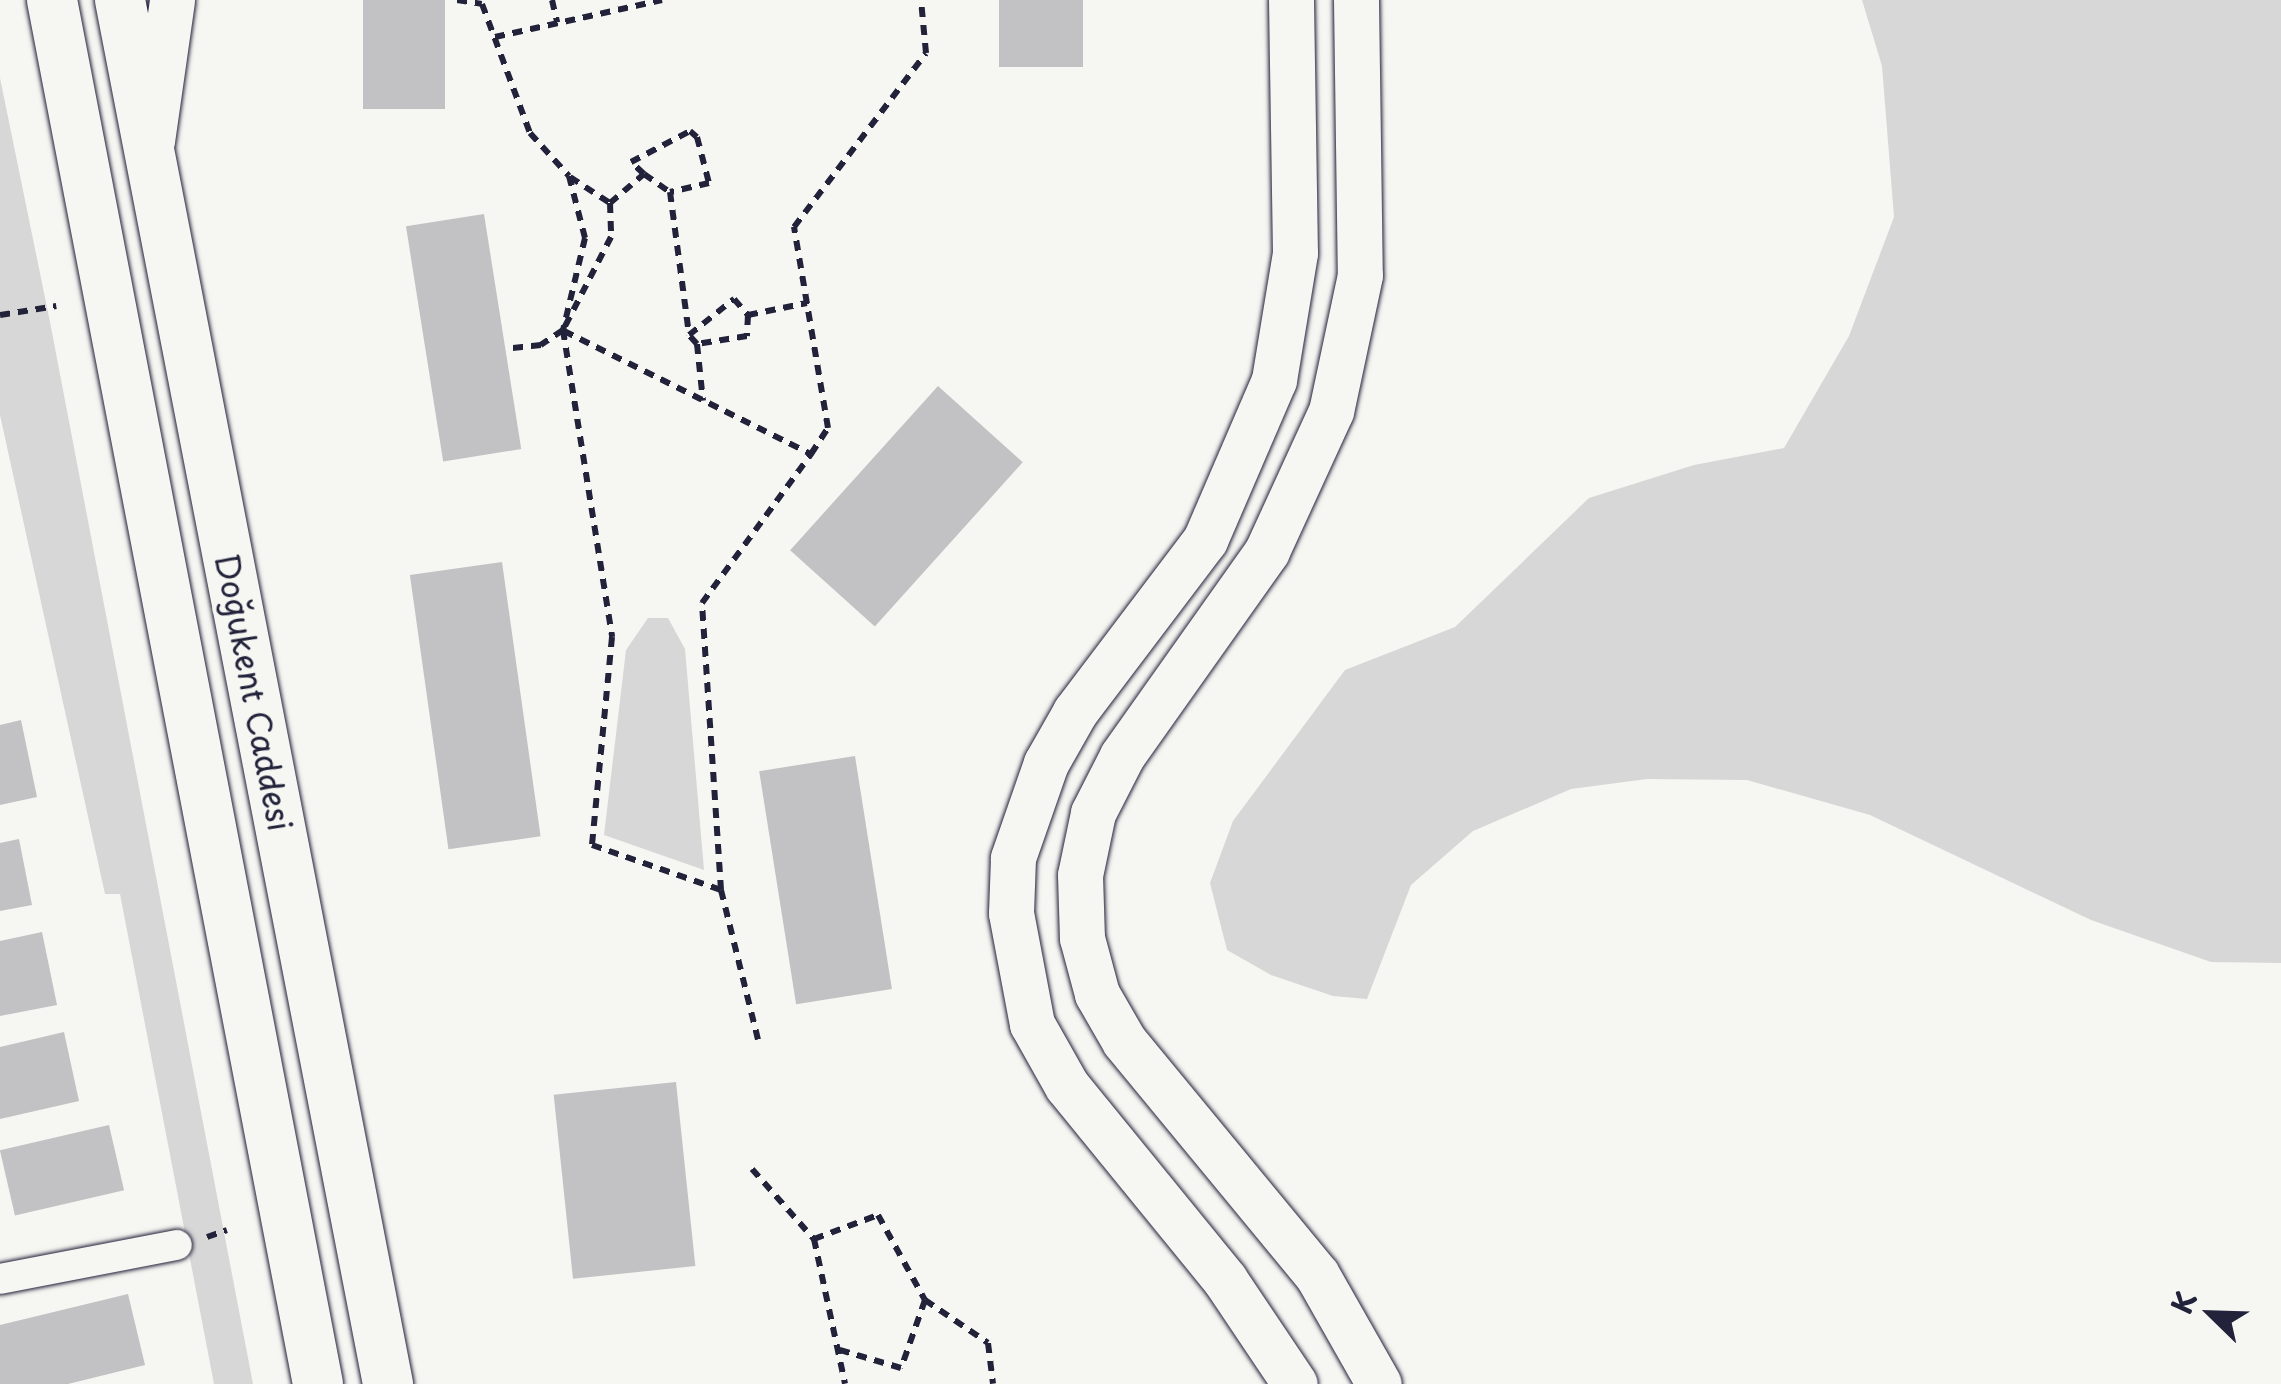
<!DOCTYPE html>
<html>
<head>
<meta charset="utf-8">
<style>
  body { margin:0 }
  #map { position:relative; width:2281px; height:1384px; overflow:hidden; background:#f6f6f2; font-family:"Playpen Sans",sans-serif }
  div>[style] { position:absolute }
  .green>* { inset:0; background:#d7d7d7 }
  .building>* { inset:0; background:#c2c2c4; transform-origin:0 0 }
  .path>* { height:6px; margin-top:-3px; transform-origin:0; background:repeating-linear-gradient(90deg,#22223b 0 10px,transparent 0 18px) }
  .roads { filter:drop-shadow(0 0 2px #22223b) drop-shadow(0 0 2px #22223b) }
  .minor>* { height:30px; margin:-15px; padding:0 15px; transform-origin:15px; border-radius:15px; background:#f6f6f2 }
  .secondary>* { height:45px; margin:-22.5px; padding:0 22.5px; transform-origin:22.5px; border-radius:22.5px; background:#f6f6f2 }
  .primary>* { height:50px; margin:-25px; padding:0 25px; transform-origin:25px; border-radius:25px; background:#f6f6f2 }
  span { translate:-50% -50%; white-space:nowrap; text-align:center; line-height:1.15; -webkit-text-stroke:8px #f6f6f2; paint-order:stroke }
  .street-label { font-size:32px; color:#22223b }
  .north { position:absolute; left:2161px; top:1264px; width:100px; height:100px; -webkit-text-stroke:8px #f6f6f2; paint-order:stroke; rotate:293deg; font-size:28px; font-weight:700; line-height:40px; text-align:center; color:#22223b }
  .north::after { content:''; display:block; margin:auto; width:35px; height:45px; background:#22223b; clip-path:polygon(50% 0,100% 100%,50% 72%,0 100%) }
</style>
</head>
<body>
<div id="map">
  <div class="green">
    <i style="clip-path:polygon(1862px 0,2281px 0,2281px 963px,2211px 962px,2091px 920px,1870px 815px,1747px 780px,1647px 779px,1571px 789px,1473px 831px,1411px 885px,1367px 999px,1333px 996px,1271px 975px,1227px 950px,1210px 883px,1233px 821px,1345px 670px,1455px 627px,1589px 498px,1694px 465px,1784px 448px,1849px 336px,1894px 217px,1882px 66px)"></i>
    <i style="clip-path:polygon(0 78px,50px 322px,253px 1384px,214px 1384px,120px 894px,105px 894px,0 415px)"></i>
    <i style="clip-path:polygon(648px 618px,668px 618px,685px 649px,704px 870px,604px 835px,626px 650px)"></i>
  </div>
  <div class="building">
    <i style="left:363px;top:0;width:82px;height:109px"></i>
    <i style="left:999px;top:0;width:84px;height:67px"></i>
    <i style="left:484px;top:214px;width:238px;height:79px;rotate:81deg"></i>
    <i style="left:938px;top:386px;width:114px;height:221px;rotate:42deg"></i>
    <i style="left:502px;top:562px;width:277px;height:93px;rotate:82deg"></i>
    <i style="clip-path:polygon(21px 720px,37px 797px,0 805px,0 725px)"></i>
    <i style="left:855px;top:756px;width:236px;height:97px;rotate:81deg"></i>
    <i style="clip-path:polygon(19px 839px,32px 905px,0 911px,0 843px)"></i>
    <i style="clip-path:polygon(42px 932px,57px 1005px,0 1016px,0 941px)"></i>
    <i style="clip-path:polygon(64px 1032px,79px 1101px,0 1119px,0 1047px)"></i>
    <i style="left:676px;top:1082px;width:185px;height:123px;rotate:84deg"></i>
    <i style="left:109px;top:1125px;width:67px;height:112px;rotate:77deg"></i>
    <i style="clip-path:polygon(128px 1294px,145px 1365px,68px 1384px,0 1384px,0 1325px)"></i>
  </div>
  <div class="path">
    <i style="left:457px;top:0;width:25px;rotate:9deg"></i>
    <i style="left:482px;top:4px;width:138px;rotate:69.6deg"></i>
    <i style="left:530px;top:133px;width:58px;rotate:47.8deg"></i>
    <i style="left:569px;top:176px;width:64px;rotate:75.5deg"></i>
    <i style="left:585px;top:238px;width:95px;rotate:103.4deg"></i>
    <i style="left:563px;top:330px;width:27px;rotate:146deg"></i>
    <i style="left:541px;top:345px;width:36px;rotate:174deg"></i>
    <i style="left:552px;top:0;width:23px;rotate:77deg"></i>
    <i style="left:495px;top:37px;width:171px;rotate:-12.5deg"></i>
    <i style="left:644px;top:174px;width:18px;rotate:-137deg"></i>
    <i style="left:631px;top:162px;width:67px;rotate:-27.7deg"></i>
    <i style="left:690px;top:131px;width:9px;rotate:41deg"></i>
    <i style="left:697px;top:137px;width:48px;rotate:75.4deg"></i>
    <i style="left:709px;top:183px;width:40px;rotate:167deg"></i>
    <i style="left:570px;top:177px;width:48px;rotate:33deg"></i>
    <i style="left:610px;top:203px;width:45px;rotate:-40.5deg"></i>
    <i style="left:644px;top:174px;width:32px;rotate:35deg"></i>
    <i style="left:670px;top:192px;width:144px;rotate:82.4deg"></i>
    <i style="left:610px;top:203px;width:34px;rotate:88deg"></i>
    <i style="left:611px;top:237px;width:105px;rotate:117.3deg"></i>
    <i style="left:563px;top:330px;width:311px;rotate:80.9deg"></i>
    <i style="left:612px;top:637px;width:209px;rotate:95.5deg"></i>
    <i style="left:592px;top:845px;width:137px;rotate:19.2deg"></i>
    <i style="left:721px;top:890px;width:288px;rotate:-93.8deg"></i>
    <i style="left:702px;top:603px;width:185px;rotate:-53.8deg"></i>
    <i style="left:0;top:315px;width:57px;rotate:-9.1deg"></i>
    <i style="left:748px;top:315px;width:21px;rotate:93deg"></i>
    <i style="left:747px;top:336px;width:51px;rotate:170.9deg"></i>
    <i style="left:697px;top:344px;width:12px;rotate:-132deg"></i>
    <i style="left:689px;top:335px;width:58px;rotate:-38.7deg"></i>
    <i style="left:734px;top:299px;width:21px;rotate:49deg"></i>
    <i style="left:748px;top:315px;width:60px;rotate:-11.5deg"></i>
    <i style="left:564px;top:331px;width:276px;rotate:26.5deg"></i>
    <i style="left:811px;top:454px;width:31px;rotate:-57deg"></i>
    <i style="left:828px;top:428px;width:204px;rotate:-99.6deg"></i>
    <i style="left:794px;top:227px;width:218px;rotate:-52.8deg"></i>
    <i style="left:926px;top:53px;width:53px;rotate:-95.4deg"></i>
    <i style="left:697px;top:344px;width:57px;rotate:84deg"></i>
    <i style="left:721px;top:890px;width:154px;rotate:76.1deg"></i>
    <i style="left:752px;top:1169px;width:94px;rotate:48.5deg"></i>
    <i style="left:814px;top:1239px;width:148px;rotate:77.9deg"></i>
    <i style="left:207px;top:1237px;width:21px;rotate:-19deg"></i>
    <i style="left:814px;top:1239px;width:68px;rotate:-20.6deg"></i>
    <i style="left:878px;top:1215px;width:97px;rotate:61.1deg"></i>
    <i style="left:925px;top:1300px;width:72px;rotate:109.4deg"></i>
    <i style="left:901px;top:1368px;width:64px;rotate:-163.6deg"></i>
    <i style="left:925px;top:1300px;width:76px;rotate:34.3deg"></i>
    <i style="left:988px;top:1343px;width:41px;rotate:83deg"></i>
  </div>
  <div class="roads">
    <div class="minor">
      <i style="left:0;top:1279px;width:180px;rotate:-10.9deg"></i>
    </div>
    <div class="secondary">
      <i style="left:1291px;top:0;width:253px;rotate:89.1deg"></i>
      <i style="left:1295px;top:253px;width:129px;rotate:99.4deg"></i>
      <i style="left:1274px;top:380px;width:174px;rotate:113.3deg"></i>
      <i style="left:1205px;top:540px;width:216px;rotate:127.1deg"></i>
      <i style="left:1075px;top:712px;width:59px;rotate:119.6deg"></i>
      <i style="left:1046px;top:763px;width:101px;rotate:109.2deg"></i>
      <i style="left:1013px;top:858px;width:55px;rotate:92.1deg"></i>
      <i style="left:1011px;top:913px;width:113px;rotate:79.3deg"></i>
      <i style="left:1032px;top:1024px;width:71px;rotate:60.6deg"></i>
      <i style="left:1067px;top:1086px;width:250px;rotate:50.8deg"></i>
      <i style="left:1225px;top:1280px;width:125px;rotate:56.1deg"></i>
      <i style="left:1356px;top:0;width:275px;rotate:89.2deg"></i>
      <i style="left:1360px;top:275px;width:139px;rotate:102deg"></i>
      <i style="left:1331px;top:411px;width:154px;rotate:114.6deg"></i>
      <i style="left:1267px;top:551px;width:251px;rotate:125.3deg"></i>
      <i style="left:1122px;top:756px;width:64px;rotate:117deg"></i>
      <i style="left:1093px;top:813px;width:63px;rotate:101.8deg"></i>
      <i style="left:1080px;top:875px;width:63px;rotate:88.2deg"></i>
      <i style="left:1082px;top:938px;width:58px;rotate:75deg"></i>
      <i style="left:1097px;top:994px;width:54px;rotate:60.1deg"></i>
      <i style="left:1124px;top:1041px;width:303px;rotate:50.5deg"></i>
      <i style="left:1317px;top:1275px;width:125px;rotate:60.4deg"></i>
      <i style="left:152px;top:141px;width:142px;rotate:-81.9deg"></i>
    </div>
    <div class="primary">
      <i style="left:52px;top:0;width:1409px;rotate:79.12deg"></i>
      <i style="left:120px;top:0;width:1410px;rotate:79.04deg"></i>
    </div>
  </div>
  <div class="street-label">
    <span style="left:254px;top:692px;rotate:79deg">Doğukent Caddesi</span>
  </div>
  <div class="north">K</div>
</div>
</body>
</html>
